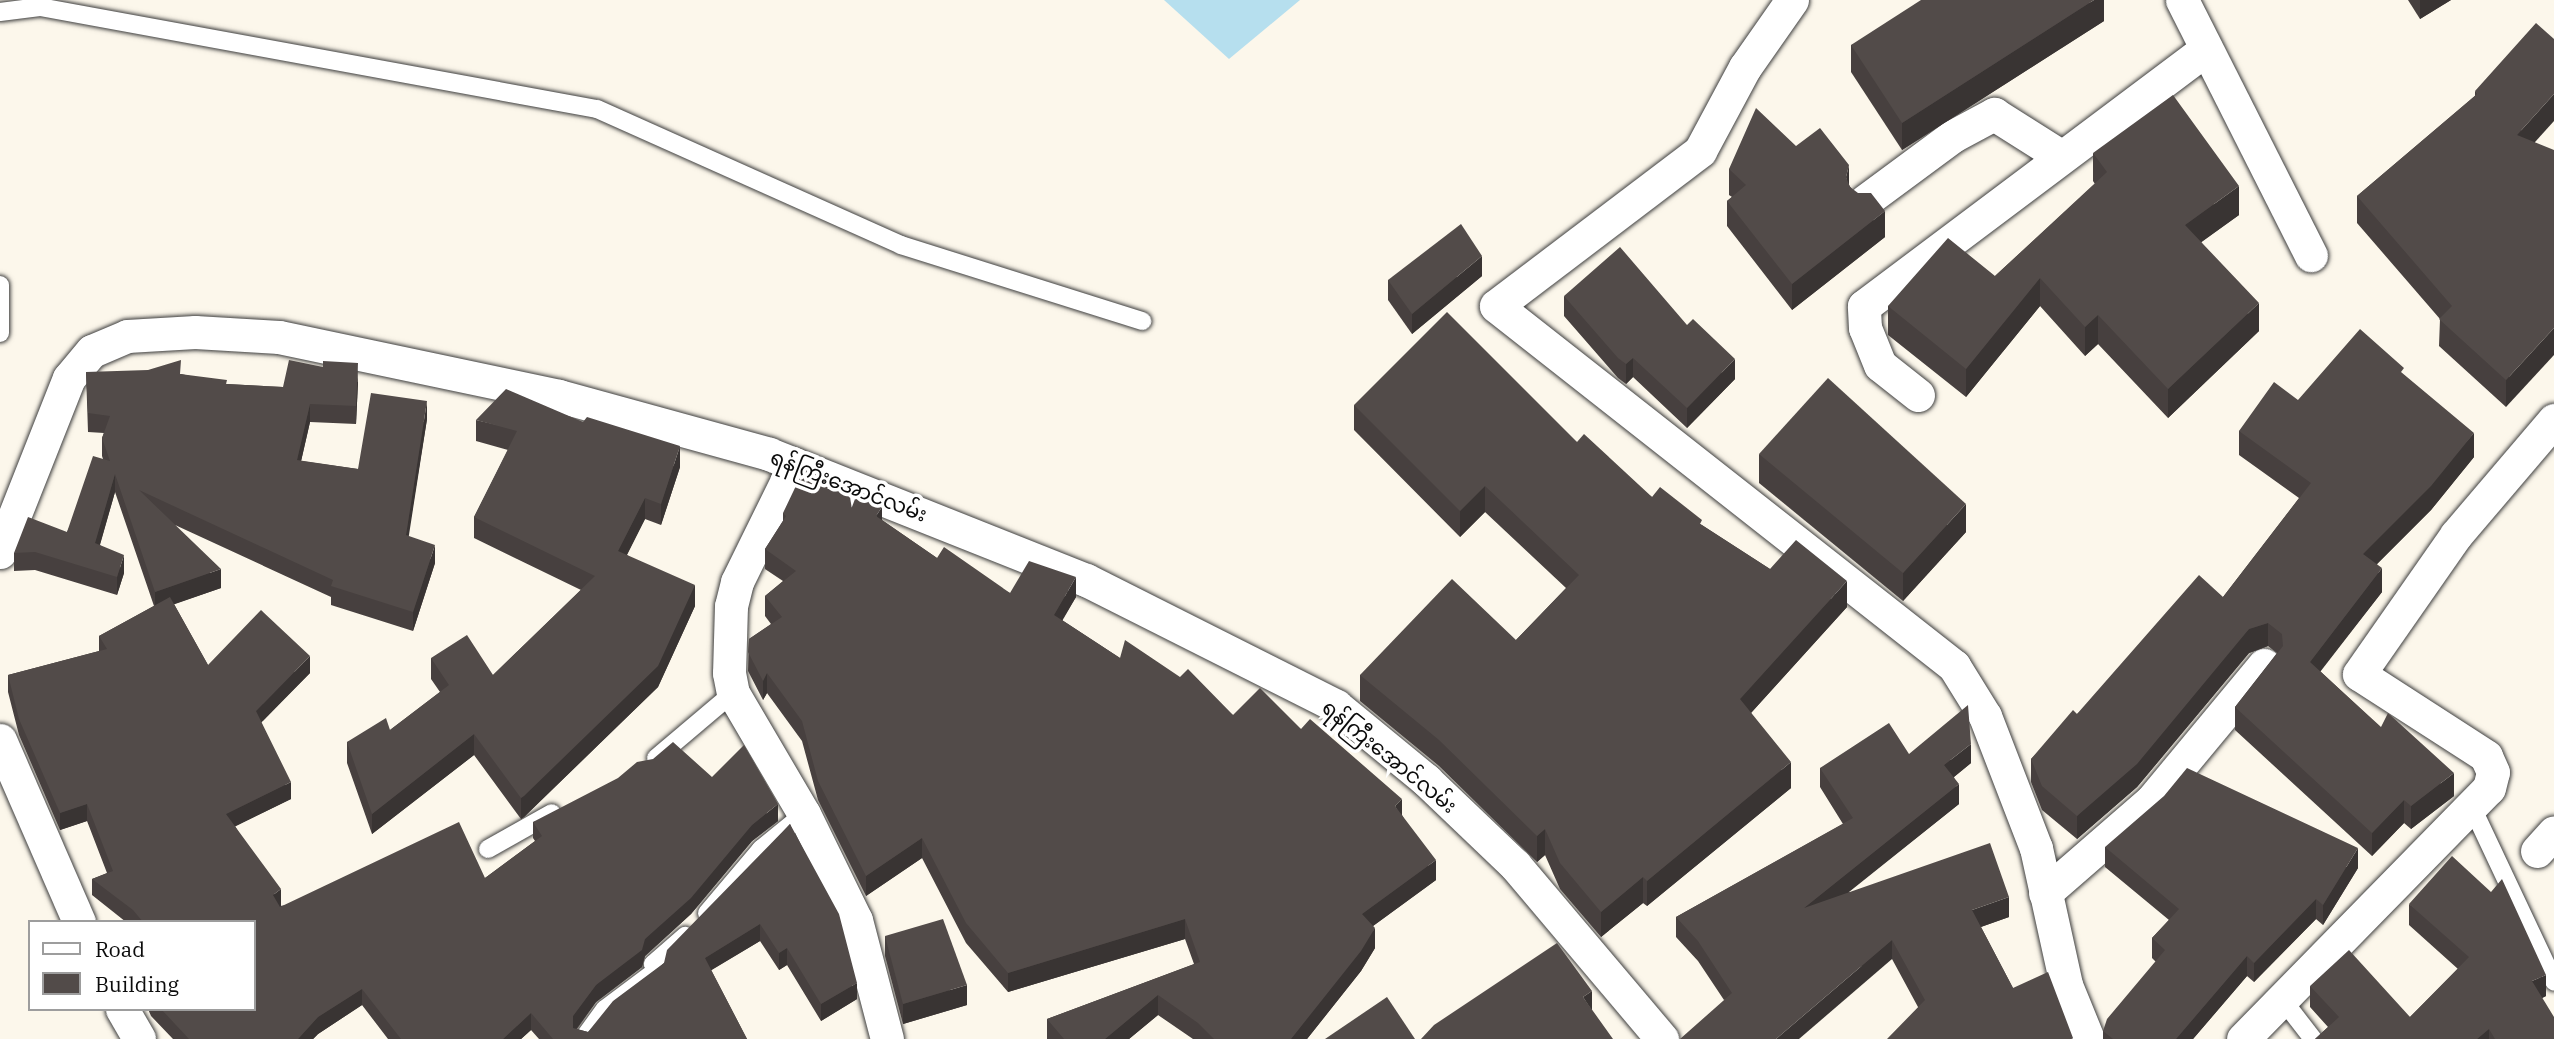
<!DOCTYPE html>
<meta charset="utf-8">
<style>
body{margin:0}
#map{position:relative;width:2554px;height:1039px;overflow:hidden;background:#fcf7eb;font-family:"IBM Plex Serif","Noto Sans Myanmar",serif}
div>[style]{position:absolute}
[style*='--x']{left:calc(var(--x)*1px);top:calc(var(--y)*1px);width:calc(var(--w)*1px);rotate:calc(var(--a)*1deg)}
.water>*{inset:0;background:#b6dfee}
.roads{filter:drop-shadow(0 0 2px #3e3e3e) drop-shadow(0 0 2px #3e3e3e)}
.service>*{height:18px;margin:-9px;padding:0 9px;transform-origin:9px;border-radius:9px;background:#fff}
.minor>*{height:33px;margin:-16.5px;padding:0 16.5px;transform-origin:16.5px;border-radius:16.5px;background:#fff}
.wall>*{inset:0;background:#47403f}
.shaded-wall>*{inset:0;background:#393433}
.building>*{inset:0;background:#524b49}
span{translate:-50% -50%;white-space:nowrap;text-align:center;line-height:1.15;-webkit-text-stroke:7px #fff;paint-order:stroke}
.street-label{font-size:21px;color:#0b0b0b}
.legend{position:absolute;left:28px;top:920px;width:228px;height:91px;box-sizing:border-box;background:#fff;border:2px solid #9d9d9d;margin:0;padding:9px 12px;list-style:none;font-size:21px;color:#0b0b0b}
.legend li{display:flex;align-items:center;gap:14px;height:35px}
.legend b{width:35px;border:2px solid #9d9d9d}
</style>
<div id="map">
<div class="water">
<i style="clip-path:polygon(1164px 0,1300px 0,1229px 59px)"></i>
</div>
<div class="roads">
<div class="service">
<i style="--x:0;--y:12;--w:40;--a:-7.1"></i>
<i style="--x:40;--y:7;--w:566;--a:10.38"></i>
<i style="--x:597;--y:109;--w:333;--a:24.1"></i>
<i style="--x:901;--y:245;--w:253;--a:17.5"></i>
<i style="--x:0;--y:285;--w:48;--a:90"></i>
<i style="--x:656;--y:758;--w:101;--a:-40.2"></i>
<i style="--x:2471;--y:805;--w:195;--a:64.8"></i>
<i style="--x:488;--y:849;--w:73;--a:-29.4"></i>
<i style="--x:707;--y:913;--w:84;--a:-49.8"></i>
<i style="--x:761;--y:849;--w:49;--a:-39.2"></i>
<i style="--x:2282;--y:999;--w:51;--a:52.2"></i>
<i style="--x:583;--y:1039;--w:37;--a:-54"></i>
<i style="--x:605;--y:1009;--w:65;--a:-36.9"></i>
<i style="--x:657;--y:970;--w:7;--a:-124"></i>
<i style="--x:653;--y:964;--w:43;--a:-41.2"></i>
</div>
<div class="minor">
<i style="--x:1792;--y:0;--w:82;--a:125"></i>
<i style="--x:1745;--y:67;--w:95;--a:118.2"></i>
<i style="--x:1700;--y:151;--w:256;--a:142.8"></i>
<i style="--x:1496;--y:306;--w:583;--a:38.17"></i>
<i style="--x:1954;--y:666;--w:59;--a:58.2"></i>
<i style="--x:1985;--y:716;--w:142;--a:68.9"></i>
<i style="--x:2036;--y:848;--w:140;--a:77.6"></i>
<i style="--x:2066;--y:985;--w:58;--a:67.8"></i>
<i style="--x:2182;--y:0;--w:286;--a:63.2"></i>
<i style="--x:1865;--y:201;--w:109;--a:-36.5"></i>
<i style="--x:1953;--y:136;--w:47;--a:-28.2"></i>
<i style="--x:1994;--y:114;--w:80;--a:32.3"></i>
<i style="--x:1918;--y:395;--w:48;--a:-141.7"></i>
<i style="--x:1880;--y:365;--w:40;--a:-112"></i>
<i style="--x:1865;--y:328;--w:22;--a:-93"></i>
<i style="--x:1864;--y:306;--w:428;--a:-36.9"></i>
<i style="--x:795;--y:464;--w:131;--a:116.2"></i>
<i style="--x:737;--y:582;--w:25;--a:104"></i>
<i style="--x:731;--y:606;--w:67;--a:91.7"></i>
<i style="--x:729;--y:673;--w:20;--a:79"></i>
<i style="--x:733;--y:693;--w:140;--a:59.6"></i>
<i style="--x:804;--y:814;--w:118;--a:63.9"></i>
<i style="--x:856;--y:920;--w:123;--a:75.4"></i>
<i style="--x:0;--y:552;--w:187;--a:-68.4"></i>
<i style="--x:69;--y:378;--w:35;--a:-50"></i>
<i style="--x:92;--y:351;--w:38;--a:-23"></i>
<i style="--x:127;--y:336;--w:68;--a:-3.4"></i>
<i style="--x:195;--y:332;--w:84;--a:3.4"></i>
<i style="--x:279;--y:337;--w:286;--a:11.9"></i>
<i style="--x:559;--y:396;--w:218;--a:15.4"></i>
<i style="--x:769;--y:454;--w:341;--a:21.7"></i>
<i style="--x:1086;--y:580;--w:280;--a:26.7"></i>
<i style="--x:1336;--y:706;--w:117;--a:39.4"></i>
<i style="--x:1426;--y:780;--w:123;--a:43.7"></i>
<i style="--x:1515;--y:865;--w:228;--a:49.8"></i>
<i style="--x:0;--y:740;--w:198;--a:66.5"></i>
<i style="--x:2537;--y:851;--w:25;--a:-48"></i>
<i style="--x:2045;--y:893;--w:140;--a:-41"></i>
<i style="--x:2151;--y:801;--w:177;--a:-50.3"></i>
<i style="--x:122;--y:1009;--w:34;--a:60"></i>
<i style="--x:2243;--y:1039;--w:351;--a:-45.6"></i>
<i style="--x:2489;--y:788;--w:16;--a:-76"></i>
<i style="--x:2493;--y:772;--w:17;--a:-114"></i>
<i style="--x:2486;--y:756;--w:151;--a:-147.2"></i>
<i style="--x:2359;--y:674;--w:169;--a:-55.1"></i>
<i style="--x:2456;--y:535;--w:151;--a:-49.6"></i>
</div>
</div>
<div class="wall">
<i style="clip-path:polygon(2104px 0,2104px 21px,1902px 150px,1851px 72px,1851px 45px)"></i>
<i style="clip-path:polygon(2408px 0,2451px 0,2420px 19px)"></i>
<i style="clip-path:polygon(2475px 91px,2535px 142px,2506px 407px,2439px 346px,2440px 319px,2357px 223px,2357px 196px,2475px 96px)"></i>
<i style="clip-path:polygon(1796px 146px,1849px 185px,1885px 237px,1792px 310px,1727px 226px,1727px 201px,1732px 197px,1729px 195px,1729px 169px)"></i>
<i style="clip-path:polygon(2093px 153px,2239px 215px,2201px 242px,2259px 331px,2168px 418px,2098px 344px,2085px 356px,2040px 306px,1966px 397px,1888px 335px,1888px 306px,1995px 276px,2095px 184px,2093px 181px)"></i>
<i style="clip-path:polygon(1482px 276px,1412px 334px,1388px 300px,1388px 280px)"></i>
<i style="clip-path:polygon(1564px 296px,1735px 379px,1687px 428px,1633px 377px,1626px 384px,1618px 378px,1564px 316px)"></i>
<i style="clip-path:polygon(86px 372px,181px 374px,227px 384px,283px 387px,358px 382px,356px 424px,310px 422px,301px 461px,358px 469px,427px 419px,408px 536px,435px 563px,413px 631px,331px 605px,331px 597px,175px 525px,221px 588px,174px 604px,208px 665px,310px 673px,261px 722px,291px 799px,235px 826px,281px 906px,280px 906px,485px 878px,535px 841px,533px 838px,533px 822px,712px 777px,778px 821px,752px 841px,691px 914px,645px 956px,642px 967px,596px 1002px,577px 1029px,588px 1032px,664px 963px,790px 824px,857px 999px,821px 1021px,787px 965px,779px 970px,760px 941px,711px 970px,747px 1039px,539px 1039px,531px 1030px,521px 1039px,388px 1039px,362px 1005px,318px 1034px,313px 1039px,173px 1039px,151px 1016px,148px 1009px,254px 1009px,254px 922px,126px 922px,92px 895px,92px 879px,107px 873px,87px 821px,60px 830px,19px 735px,8px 692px,8px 675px,99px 651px,99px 636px,154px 606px,115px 492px,100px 545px,124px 573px,117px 595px,35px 570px,14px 571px,14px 553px,67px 532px,103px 459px,102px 456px,102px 438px,104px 433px,88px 432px)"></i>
<i style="clip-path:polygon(2404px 375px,2474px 457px,2431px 510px,2377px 564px,2382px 592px,2320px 671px,2454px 796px,2411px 829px,2404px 823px,2372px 856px,2235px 730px,2235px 707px,2277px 653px,2268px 646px,2249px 653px,2137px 787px,2077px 839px,2042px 810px,2031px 782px,2031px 759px,2077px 714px,2223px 597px,2299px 498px,2239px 455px,2239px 431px,2298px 400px)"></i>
<i style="clip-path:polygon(1354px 405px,1577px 442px,1652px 497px,1702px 525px,1770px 569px,1847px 607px,1751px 713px,1791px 788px,1647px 906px,1643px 903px,1601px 937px,1560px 889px,1545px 855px,1537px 862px,1439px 766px,1360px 701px,1360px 675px,1516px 640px,1566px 588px,1485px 512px,1460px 537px,1354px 430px)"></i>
<i style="clip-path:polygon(476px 420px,680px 467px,661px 525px,645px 519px,627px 555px,695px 606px,658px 687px,524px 817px,521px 819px,474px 755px,372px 834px,347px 763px,347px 742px,390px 730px,440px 692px,431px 679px,431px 658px,493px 675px,581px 590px,474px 538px,474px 517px,508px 450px,476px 441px)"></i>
<i style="clip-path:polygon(1759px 454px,1966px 532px,1903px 601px,1759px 483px)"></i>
<i style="clip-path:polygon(783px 513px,882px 520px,937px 558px,1010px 593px,1076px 597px,1062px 620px,1120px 658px,1233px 715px,1301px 729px,1402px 815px,1436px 880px,1373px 926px,1375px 948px,1361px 971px,1307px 1039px,1193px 1039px,1158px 1015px,1129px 1039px,1047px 1039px,1047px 1019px,1194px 964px,1185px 939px,1008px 992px,966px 943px,922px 858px,866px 896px,818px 800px,802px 741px,767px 693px,763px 700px,748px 671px,749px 639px,771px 624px,765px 616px,765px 596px,783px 581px,765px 569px,765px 549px,783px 521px)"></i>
<i style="clip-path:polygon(1909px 754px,1971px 763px,1954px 777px,1959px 804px,1848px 892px,2009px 917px,1981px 927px,2013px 988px,2073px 1039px,1918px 1007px,1892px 959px,1724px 1000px,1698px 961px,1676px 937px,1676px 917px,1843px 824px,1820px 787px,1820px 768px)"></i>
<i style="clip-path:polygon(2105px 847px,2358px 868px,2323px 925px,2316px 919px,2254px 982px,2247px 976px,2193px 1039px,2103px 1039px,2103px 1031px,2156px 962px,2152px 958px,2152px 938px,2169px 920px,2105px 867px)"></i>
<i style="clip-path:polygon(2409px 904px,2546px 996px,2542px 998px,2554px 1039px,2315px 1039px,2328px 1027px,2310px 1007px,2310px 986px,2410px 1017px,2458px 969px,2409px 925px)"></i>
<i style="clip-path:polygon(885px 936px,967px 1005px,903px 1024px,885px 956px)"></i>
</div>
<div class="shaded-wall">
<i style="clip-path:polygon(2094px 0,2104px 0,2104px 21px,1902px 150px,1902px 123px)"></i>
<i style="clip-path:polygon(2420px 0,2451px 0,2420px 19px)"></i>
<i style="clip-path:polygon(2554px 94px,2554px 121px,2517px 162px,2517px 135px)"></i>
<i style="clip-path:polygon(1849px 165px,1849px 191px,1846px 177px)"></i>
<i style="clip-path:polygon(2239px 186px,2239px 215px,2185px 254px,2185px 225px)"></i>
<i style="clip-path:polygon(1885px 211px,1885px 237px,1792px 310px,1792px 284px)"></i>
<i style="clip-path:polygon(1482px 256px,1482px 276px,1412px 334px,1412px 314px)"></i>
<i style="clip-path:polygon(2040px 278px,2040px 306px,1966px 397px,1966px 369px)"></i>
<i style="clip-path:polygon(2259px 303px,2259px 331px,2168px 418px,2168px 389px)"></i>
<i style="clip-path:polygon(2098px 315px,2098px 344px,2085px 356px,2085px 327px)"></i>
<i style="clip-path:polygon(2554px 328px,2554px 355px,2506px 407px,2506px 380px)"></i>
<i style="clip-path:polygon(1633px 358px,1633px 377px,1626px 384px,1626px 364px)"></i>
<i style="clip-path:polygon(1735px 359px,1735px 379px,1687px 428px,1687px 408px)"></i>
<i style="clip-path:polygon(358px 363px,358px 382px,356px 424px,356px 406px)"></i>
<i style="clip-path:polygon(427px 401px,427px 419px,406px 554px,406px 535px)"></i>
<i style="clip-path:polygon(310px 404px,310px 422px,297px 479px,297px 460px)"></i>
<i style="clip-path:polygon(2474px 433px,2474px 457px,2431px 510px,2363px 578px,2363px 554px)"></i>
<i style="clip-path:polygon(680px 446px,680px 467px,661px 525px,661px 504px)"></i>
<i style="clip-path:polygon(115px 474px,115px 492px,95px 561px,95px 543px)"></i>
<i style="clip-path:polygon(1485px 486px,1485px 512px,1460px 537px,1460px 511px)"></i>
<i style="clip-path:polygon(645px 498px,645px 519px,618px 572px,618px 551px)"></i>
<i style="clip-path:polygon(1966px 504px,1966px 532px,1903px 601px,1903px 573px)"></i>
<i style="clip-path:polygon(882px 507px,882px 527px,876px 516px)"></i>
<i style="clip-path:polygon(435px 545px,435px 563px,413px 631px,413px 612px)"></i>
<i style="clip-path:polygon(124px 555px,124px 573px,117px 595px,117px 577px)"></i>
<i style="clip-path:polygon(2382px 568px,2382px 592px,2310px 685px,2310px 662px)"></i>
<i style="clip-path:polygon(221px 569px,221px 588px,155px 611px,155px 592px)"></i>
<i style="clip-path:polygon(1076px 577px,1076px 597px,1054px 635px,1054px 615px)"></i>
<i style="clip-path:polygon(1847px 581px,1847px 607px,1740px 725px,1740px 699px)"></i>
<i style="clip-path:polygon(695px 585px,695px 606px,658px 687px,524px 817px,521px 819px,521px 798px)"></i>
<i style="clip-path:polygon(2268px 623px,2268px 646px,2249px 653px,2137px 787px,2077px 839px,2077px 816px,2249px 629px)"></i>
<i style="clip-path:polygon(310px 656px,310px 673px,256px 728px,256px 711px)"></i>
<i style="clip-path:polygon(767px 673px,767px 693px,763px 700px,763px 681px)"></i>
<i style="clip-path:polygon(474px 734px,474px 755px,372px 834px,372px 814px)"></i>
<i style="clip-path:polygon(1971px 744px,1971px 763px,1944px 785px,1944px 765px)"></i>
<i style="clip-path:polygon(1791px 762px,1791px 788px,1647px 906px,1647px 881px)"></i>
<i style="clip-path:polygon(2454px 773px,2454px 796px,2411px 829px,2411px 806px)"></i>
<i style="clip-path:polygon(291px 782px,291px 799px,226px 831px,226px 814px)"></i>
<i style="clip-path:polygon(1959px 784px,1959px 804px,1804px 928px,1804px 908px)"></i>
<i style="clip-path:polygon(1402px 799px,1402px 819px,1395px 806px)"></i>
<i style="clip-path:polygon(2404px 800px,2404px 823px,2372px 856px,2372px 833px)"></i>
<i style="clip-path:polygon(87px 804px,87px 821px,60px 830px,60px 813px)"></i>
<i style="clip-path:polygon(778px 804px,778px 821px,752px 841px,691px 914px,645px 956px,642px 967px,596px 1002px,573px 1033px,573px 1016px,596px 985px,645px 939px,752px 825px)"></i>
<i style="clip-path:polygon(1545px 829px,1545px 855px,1537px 862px,1537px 836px)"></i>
<i style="clip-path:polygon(922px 838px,922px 858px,866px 896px,866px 876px)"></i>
<i style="clip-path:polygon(2358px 848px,2358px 868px,2323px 925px,2323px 905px)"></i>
<i style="clip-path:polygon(1436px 860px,1436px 880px,1362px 934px,1362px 914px)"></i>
<i style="clip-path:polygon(1643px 877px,1643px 903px,1601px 937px,1601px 912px)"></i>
<i style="clip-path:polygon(281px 889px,281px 906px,273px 912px,273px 895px)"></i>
<i style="clip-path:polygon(2009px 897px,2009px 917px,1972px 930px,1972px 910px)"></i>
<i style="clip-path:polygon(2316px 899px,2316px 919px,2254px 982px,2254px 963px)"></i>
<i style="clip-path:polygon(1185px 919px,1185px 939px,1008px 992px,1008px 973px)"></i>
<i style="clip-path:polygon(760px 924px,760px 941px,705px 974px,705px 958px)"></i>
<i style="clip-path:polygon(1375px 928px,1375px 948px,1361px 971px,1307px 1039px,1291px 1039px)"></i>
<i style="clip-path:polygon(1892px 940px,1892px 959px,1799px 1039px,1776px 1039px)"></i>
<i style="clip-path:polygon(787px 948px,787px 965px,779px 970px,779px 953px)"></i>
<i style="clip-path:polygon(2247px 956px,2247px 976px,2193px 1039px,2176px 1039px)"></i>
<i style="clip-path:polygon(2546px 975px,2546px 996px,2532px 1003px,2532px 981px)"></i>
<i style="clip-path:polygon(857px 983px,857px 999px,821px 1021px,821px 1004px)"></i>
<i style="clip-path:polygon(967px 985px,967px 1005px,903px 1024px,903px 1004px)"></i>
<i style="clip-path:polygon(362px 989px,362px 1005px,318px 1034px,313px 1039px,298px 1039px,318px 1017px)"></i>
<i style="clip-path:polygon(1592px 991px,1592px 1011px,1583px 997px)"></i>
<i style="clip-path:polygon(1158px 995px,1158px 1015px,1129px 1039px,1105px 1039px)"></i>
<i style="clip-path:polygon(531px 1013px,531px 1030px,521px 1039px,503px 1039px)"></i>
<i style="clip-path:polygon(2489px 1029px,2489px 1039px,2477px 1039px)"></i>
</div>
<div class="building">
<i style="clip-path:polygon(1921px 0,2094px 0,1902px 123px,1851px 45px)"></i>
<i style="clip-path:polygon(2536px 23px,2554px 39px,2554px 94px,2517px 135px,2554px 150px,2554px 328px,2506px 380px,2439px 319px,2452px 306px,2357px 196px,2477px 94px,2475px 91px)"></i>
<i style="clip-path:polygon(2173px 95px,2239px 186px,2185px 225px,2259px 303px,2168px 389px,2098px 315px,2085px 327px,2040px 278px,1966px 369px,1888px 306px,1948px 238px,1995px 276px,2107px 172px,2093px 153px)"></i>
<i style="clip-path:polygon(1756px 108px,1796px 146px,1820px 128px,1849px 165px,1846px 177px,1850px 187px,1858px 193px,1871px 193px,1885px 211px,1792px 284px,1727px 201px,1746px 185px,1729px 169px)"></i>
<i style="clip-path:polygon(1461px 224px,1482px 256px,1412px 314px,1388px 280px)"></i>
<i style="clip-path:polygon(1620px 247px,1687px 325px,1693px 319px,1735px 359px,1687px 408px,1633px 358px,1626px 364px,1618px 358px,1564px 296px)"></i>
<i style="clip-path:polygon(1447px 312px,1577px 442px,1584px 434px,1652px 497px,1660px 487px,1702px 520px,1700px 524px,1770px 569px,1796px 540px,1847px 581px,1740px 699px,1791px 762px,1647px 881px,1643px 877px,1601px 912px,1560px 863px,1545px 829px,1537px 836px,1439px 740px,1360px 675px,1452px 579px,1516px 640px,1579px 575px,1485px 486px,1460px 511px,1354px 405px)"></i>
<i style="clip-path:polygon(2360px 329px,2404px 368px,2401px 372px,2474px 433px,2431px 486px,2363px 554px,2382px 568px,2310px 662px,2381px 727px,2388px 713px,2454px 773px,2411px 806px,2404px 800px,2372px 833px,2235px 707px,2283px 646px,2282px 634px,2268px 623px,2249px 629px,2137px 764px,2077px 816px,2042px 786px,2031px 759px,2073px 710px,2077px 714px,2199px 575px,2223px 597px,2311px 483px,2239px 431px,2274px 382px,2298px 400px)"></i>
<i style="clip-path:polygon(181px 360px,180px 374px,227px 380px,226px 384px,283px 387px,289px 360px,323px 367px,323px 361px,358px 363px,356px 406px,310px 404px,297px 460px,358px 469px,371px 393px,427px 401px,406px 535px,435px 545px,413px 612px,331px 586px,333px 580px,139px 490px,221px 569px,155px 592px,115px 474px,95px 543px,124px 555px,117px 577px,35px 552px,14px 553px,28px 517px,67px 532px,93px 456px,110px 461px,102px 438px,110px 416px,88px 413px,86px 372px,148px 370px)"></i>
<i style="clip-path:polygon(1828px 378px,1966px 504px,1903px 573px,1759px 454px)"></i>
<i style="clip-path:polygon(506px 389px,583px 422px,587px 417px,680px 446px,661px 504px,645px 498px,618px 551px,695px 585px,658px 666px,524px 796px,521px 798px,474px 734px,372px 814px,347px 742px,386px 718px,390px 730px,449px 685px,431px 658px,467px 635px,493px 675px,595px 576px,474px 517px,517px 431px,476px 420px)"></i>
<i style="clip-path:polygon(804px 469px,862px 492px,882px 507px,876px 516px,937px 558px,944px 547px,1010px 593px,1029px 561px,1076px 577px,1054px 615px,1120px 658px,1125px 640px,1180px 677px,1188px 669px,1233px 715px,1260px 688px,1301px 729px,1310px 719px,1402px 799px,1395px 806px,1436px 860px,1362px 914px,1375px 928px,1361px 951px,1291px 1039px,1214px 1039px,1198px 1023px,1158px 995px,1105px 1039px,1064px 1039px,1047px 1019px,1200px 962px,1185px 919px,1008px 973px,966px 923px,922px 838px,866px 876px,818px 781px,802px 721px,767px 673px,763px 681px,748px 652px,749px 639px,782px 617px,765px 596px,796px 571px,765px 549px,786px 516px,783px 513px)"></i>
<i style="clip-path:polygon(170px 597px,208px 665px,261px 610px,310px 656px,256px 711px,291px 782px,226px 814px,281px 889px,273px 895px,280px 907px,459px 822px,485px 878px,542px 836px,533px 822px,618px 778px,637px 762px,653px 759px,673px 742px,712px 777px,744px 745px,778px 804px,752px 825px,691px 898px,645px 939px,642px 950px,596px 985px,573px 1016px,573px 1028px,588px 1032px,613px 1001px,664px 963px,667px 950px,790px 824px,839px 914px,857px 983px,821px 1004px,787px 948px,779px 953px,760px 924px,705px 958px,747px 1039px,553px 1039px,531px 1013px,503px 1039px,401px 1039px,362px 989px,318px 1017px,298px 1039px,189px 1039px,161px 1009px,254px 1009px,254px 922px,143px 922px,133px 910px,92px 879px,113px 871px,87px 804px,60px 813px,19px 719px,8px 675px,107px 649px,99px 636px)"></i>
<i style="clip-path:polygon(1968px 705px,1971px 744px,1944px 765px,1959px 784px,1804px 908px,1990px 843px,2009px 897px,1972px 910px,2013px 988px,2048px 972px,2073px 1038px,2071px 1039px,1887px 1039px,1925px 1000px,1892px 940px,1776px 1039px,1680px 1039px,1732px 993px,1698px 941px,1676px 917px,1853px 818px,1820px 768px,1889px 723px,1909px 754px)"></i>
<i style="clip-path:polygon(2187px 768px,2358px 848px,2323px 905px,2316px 899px,2254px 963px,2247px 956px,2176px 1039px,2113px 1039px,2103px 1031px,2107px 1019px,2165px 950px,2152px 938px,2179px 909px,2105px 847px,2164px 796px)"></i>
<i style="clip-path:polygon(2452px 856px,2491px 892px,2502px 879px,2546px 975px,2532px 981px,2554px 1017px,2554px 1039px,2495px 1039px,2489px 1029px,2477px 1039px,2315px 1039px,2339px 1017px,2310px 986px,2349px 950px,2410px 1017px,2469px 957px,2409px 904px)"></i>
<i style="clip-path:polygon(943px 919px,967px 985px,903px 1004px,885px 936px)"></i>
<i style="clip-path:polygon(1557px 943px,1592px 991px,1583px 997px,1613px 1039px,1421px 1039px,1434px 1025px)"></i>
<i style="clip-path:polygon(1387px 997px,1415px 1039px,1325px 1039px)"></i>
</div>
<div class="street-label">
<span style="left:849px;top:485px;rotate:21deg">ရန်ကြီးအောင်လမ်း</span>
<span style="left:1390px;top:756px;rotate:39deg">ရန်ကြီးအောင်လမ်း</span>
</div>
<ul class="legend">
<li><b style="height:9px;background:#fff"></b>Road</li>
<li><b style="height:19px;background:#524b49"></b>Building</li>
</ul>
</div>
